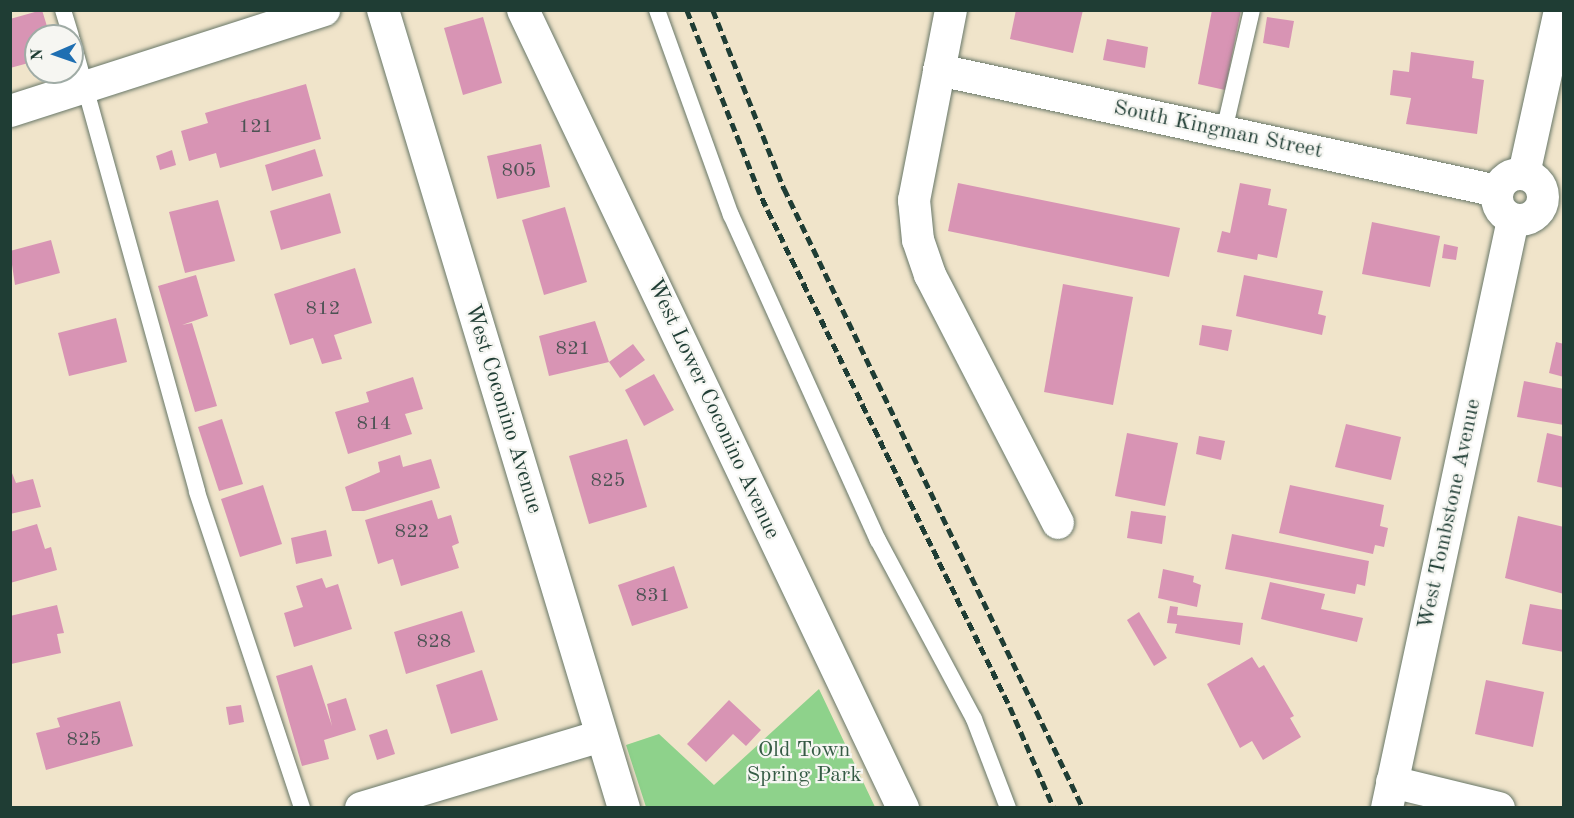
<!DOCTYPE html>
<style>
body{margin:0}
#map{position:relative;width:1574px;height:818px;overflow:hidden;background:#f0e4ca;font-family:"Old Standard TT",serif}
div>[style]{position:absolute}
[style*='--x']{left:calc(var(--x)*1px);top:calc(var(--y)*1px);width:calc(var(--w)*1px);rotate:calc(var(--a)*1deg)}
.green>*{inset:0;background:#8ed28b}
.building>*{inset:0;background:#d894b4}
.roads{filter:drop-shadow(0 0 2px #687768) drop-shadow(0 0 2px #687768)}
.lane>*{height:16px;margin:-8px;padding:0 8px;transform-origin:8px;border-radius:8px;background:#fff}
.street>*{height:32px;margin:-16px;padding:0 16px;transform-origin:16px;border-radius:16px;background:#fff}
.street>.ring{margin:-16px;padding:0;box-sizing:content-box;background:none;border:32px solid #fff;border-radius:50%}
.rail>*{height:4.5px;margin-top:-2.25px;transform-origin:0;background:repeating-linear-gradient(90deg,#1f3d34 0 9px,transparent 0 13.5px)}
span{translate:-50% -50%;white-space:nowrap;text-align:center;line-height:1.15;-webkit-text-stroke:4.5px #f6f6f2;paint-order:stroke}
.number-label{font-size:20px;color:#4d5354}
.number-label span{-webkit-text-stroke-width:0}
.street-label{font-size:22px;color:#1f3d34}
.park-label{font-size:22px;color:#355b45}
.frame{position:absolute;inset:0;border:12px solid #1f3d34;pointer-events:none}
.north{position:absolute;left:24px;top:24px;width:60px;height:60px;box-sizing:border-box;background:#f6f6f2;border:2px solid #a0aca6;border-radius:50%;rotate:268deg;font-size:16px;font-weight:700;line-height:24px;text-align:center;color:#1f3d34}
.north::after{content:'';display:block;margin:auto;width:21px;height:27px;background:#1f6fb2;clip-path:polygon(50% 0,100% 100%,50% 72%,0 100%)}
</style>
<div id="map">
<div class="green">
<i style="clip-path:polygon(819px 689px,875px 807px,646px 807px,626px 745px,659px 734px,714px 785px)"></i>
</div>
<div class="building">
<i style="clip-path:polygon(42px 10px,50px 36px,36px 36px,36px 61px,10px 68px,10px 19px)"></i>
<i style="clip-path:polygon(1016px 10px,1083px 10px,1073px 53px,1010px 39px)"></i>
<i style="clip-path:polygon(1212px 10px,1241px 10px,1225px 90px,1198px 84px)"></i>
<i style="clip-path:polygon(483px 17px,502px 83px,463px 95px,444px 28px)"></i>
<i style="clip-path:polygon(1267px 17px,1294px 21px,1289px 48px,1263px 43px)"></i>
<i style="clip-path:polygon(1107px 39px,1148px 47px,1145px 68px,1103px 60px)"></i>
<i style="clip-path:polygon(1411px 52px,1474px 61px,1472px 78px,1484px 80px,1477px 134px,1406px 124px,1411px 98px,1390px 95px,1393px 70px,1409px 72px)"></i>
<i style="clip-path:polygon(306px 84px,321px 139px,220px 168px,216px 153px,189px 161px,181px 131px,208px 123px,205px 113px)"></i>
<i style="clip-path:polygon(541px 144px,550px 187px,497px 199px,487px 156px)"></i>
<i style="clip-path:polygon(315px 149px,323px 176px,272px 191px,265px 165px)"></i>
<i style="clip-path:polygon(172px 150px,176px 165px,160px 170px,156px 156px)"></i>
<i style="clip-path:polygon(958px 183px,1180px 228px,1169px 277px,948px 231px)"></i>
<i style="clip-path:polygon(1240px 183px,1271px 189px,1268px 205px,1287px 209px,1277px 258px,1258px 254px,1257px 260px,1217px 252px,1222px 231px,1230px 233px)"></i>
<i style="clip-path:polygon(330px 193px,341px 233px,281px 250px,270px 211px)"></i>
<i style="clip-path:polygon(218px 200px,235px 261px,185px 273px,169px 212px)"></i>
<i style="clip-path:polygon(565px 207px,587px 282px,544px 295px,522px 220px)"></i>
<i style="clip-path:polygon(1372px 222px,1440px 236px,1430px 287px,1362px 274px)"></i>
<i style="clip-path:polygon(51px 240px,60px 273px,15px 285px,10px 251px)"></i>
<i style="clip-path:polygon(1444px 244px,1458px 247px,1456px 260px,1442px 258px)"></i>
<i style="clip-path:polygon(355px 268px,372px 323px,334px 335px,342px 359px,322px 364px,313px 338px,290px 345px,274px 294px)"></i>
<i style="clip-path:polygon(196px 275px,208px 316px,182px 325px,192px 323px,217px 406px,195px 412px,158px 286px)"></i>
<i style="clip-path:polygon(1244px 275px,1323px 291px,1318px 314px,1326px 316px,1322px 335px,1236px 316px)"></i>
<i style="clip-path:polygon(1063px 284px,1133px 297px,1113px 405px,1044px 392px)"></i>
<i style="clip-path:polygon(116px 318px,127px 362px,69px 376px,58px 333px)"></i>
<i style="clip-path:polygon(595px 321px,609px 362px,633px 344px,645px 360px,620px 378px,609px 362px,549px 376px,539px 336px)"></i>
<i style="clip-path:polygon(1202px 325px,1232px 330px,1228px 351px,1199px 345px)"></i>
<i style="clip-path:polygon(1556px 342px,1564px 344px,1564px 377px,1549px 373px)"></i>
<i style="clip-path:polygon(654px 374px,674px 410px,644px 426px,625px 390px)"></i>
<i style="clip-path:polygon(413px 377px,423px 409px,405px 414px,412px 434px,348px 454px,335px 412px,369px 402px,366px 392px)"></i>
<i style="clip-path:polygon(1524px 381px,1564px 389px,1564px 425px,1517px 417px)"></i>
<i style="clip-path:polygon(222px 419px,243px 484px,219px 491px,198px 427px)"></i>
<i style="clip-path:polygon(1346px 424px,1401px 437px,1391px 480px,1335px 467px)"></i>
<i style="clip-path:polygon(1127px 433px,1178px 443px,1165px 506px,1115px 496px)"></i>
<i style="clip-path:polygon(1547px 433px,1564px 437px,1564px 488px,1537px 482px)"></i>
<i style="clip-path:polygon(1199px 436px,1225px 441px,1221px 460px,1196px 454px)"></i>
<i style="clip-path:polygon(627px 439px,647px 507px,589px 524px,569px 456px)"></i>
<i style="clip-path:polygon(400px 455px,403px 467px,431px 459px,440px 488px,364px 511px,352px 511px,345px 487px,380px 472px,378px 462px)"></i>
<i style="clip-path:polygon(10px 468px,16px 483px,33px 479px,41px 507px,10px 514px)"></i>
<i style="clip-path:polygon(263px 485px,282px 544px,240px 557px,221px 499px)"></i>
<i style="clip-path:polygon(1290px 485px,1384px 505px,1380px 526px,1388px 528px,1384px 547px,1375px 545px,1373px 554px,1279px 533px)"></i>
<i style="clip-path:polygon(432px 500px,438px 519px,451px 515px,459px 543px,452px 546px,459px 568px,401px 586px,393px 559px,378px 564px,365px 520px)"></i>
<i style="clip-path:polygon(1131px 511px,1166px 516px,1162px 544px,1127px 538px)"></i>
<i style="clip-path:polygon(1518px 516px,1564px 527px,1564px 594px,1505px 578px)"></i>
<i style="clip-path:polygon(37px 524px,45px 549px,51px 547px,57px 570px,10px 583px,10px 532px)"></i>
<i style="clip-path:polygon(326px 530px,332px 556px,296px 564px,291px 538px)"></i>
<i style="clip-path:polygon(1232px 534px,1369px 561px,1365px 586px,1357px 584px,1355px 594px,1225px 569px)"></i>
<i style="clip-path:polygon(674px 566px,688px 608px,632px 626px,618px 585px)"></i>
<i style="clip-path:polygon(1163px 569px,1194px 576px,1193px 582px,1201px 585px,1197px 607px,1158px 598px)"></i>
<i style="clip-path:polygon(322px 578px,326px 588px,338px 584px,352px 629px,294px 647px,284px 613px,303px 607px,296px 586px)"></i>
<i style="clip-path:polygon(1270px 582px,1325px 594px,1321px 609px,1363px 618px,1357px 642px,1261px 619px)"></i>
<i style="clip-path:polygon(1530px 604px,1564px 610px,1564px 652px,1522px 644px)"></i>
<i style="clip-path:polygon(57px 605px,64px 633px,57px 634px,61px 653px,11px 664px,10px 616px)"></i>
<i style="clip-path:polygon(1170px 606px,1178px 607px,1177px 615px,1243px 623px,1240px 645px,1175px 633px,1177px 624px,1167px 623px)"></i>
<i style="clip-path:polygon(462px 611px,475px 652px,406px 674px,394px 632px)"></i>
<i style="clip-path:polygon(1139px 612px,1167px 658px,1154px 666px,1127px 620px)"></i>
<i style="clip-path:polygon(1252px 657px,1259px 668px,1264px 665px,1294px 716px,1290px 718px,1301px 737px,1263px 760px,1252px 741px,1240px 748px,1207px 684px)"></i>
<i style="clip-path:polygon(312px 665px,332px 726px,327px 704px,346px 698px,356px 730px,324px 740px,329px 759px,302px 766px,276px 676px)"></i>
<i style="clip-path:polygon(482px 670px,498px 720px,451px 734px,436px 685px)"></i>
<i style="clip-path:polygon(1486px 680px,1544px 692px,1533px 747px,1475px 734px)"></i>
<i style="clip-path:polygon(729px 700px,761px 730px,746px 746px,733px 734px,706px 762px,687px 744px)"></i>
<i style="clip-path:polygon(120px 701px,133px 746px,46px 770px,36px 733px,60px 727px,57px 718px)"></i>
<i style="clip-path:polygon(241px 705px,244px 722px,229px 725px,226px 707px)"></i>
<i style="clip-path:polygon(387px 729px,395px 754px,377px 760px,369px 735px)"></i>
</div>
<div class="roads">
<div class="lane">
<i style="--x:63;--y:10;--w:27;--a:73"></i>
<i style="--x:657;--y:10;--w:218;--a:70.2"></i>
<i style="--x:731;--y:215;--w:357;--a:65.7"></i>
<i style="--x:878;--y:540;--w:203;--a:61.8"></i>
<i style="--x:974;--y:719;--w:95;--a:69.1"></i>
<i style="--x:72;--y:40;--w:469;--a:74.5"></i>
<i style="--x:197;--y:492;--w:333;--a:71.6"></i>
<i style="--x:1224;--y:131;--w:124;--a:-77"></i>
</div>
<div class="street">
<i style="--x:383;--y:10;--w:834;--a:73.2"></i>
<i style="--x:523;--y:10;--w:884;--a:64.54"></i>
<i style="--x:951;--y:10;--w:194;--a:101"></i>
<i style="--x:914;--y:200;--w:40;--a:84.3"></i>
<i style="--x:918;--y:240;--w:37;--a:71"></i>
<i style="--x:930;--y:275;--w:279;--a:62.7"></i>
<i style="--x:939;--y:70;--w:571;--a:12.23"></i>
<i style="--x:10;--y:111;--w:330;--a:-17.8"></i>
<i class="ring" style="left:1497px;top:174px;width:14px;height:14px"></i>
<i style="--x:1524;--y:174;--w:168;--a:-77.6"></i>
<i style="--x:1392;--y:782;--w:110;--a:13.7"></i>
<i style="--x:361;--y:808;--w:251;--a:-16.7"></i>
<i style="--x:1387;--y:808;--w:601;--a:-77.91"></i>
</div>
</div>
<div class="rail">
<i style="--x:687;--y:10;--w:202;--a:68.3"></i>
<i style="--x:762;--y:198;--w:566;--a:64.02"></i>
<i style="--x:1010;--y:707;--w:110;--a:66.5"></i>
<i style="--x:713;--y:10;--w:192;--a:68.3"></i>
<i style="--x:784;--y:188;--w:688;--a:64.25"></i>
</div>
<div class="number-label">
<span style="left:256px;top:127px">121</span>
<span style="left:519px;top:171px">805</span>
<span style="left:323px;top:309px">812</span>
<span style="left:573px;top:349px">821</span>
<span style="left:374px;top:424px">814</span>
<span style="left:608px;top:481px">825</span>
<span style="left:412px;top:532px">822</span>
<span style="left:653px;top:596px">831</span>
<span style="left:434px;top:642px">828</span>
<span style="left:84px;top:740px">825</span>
</div>
<div class="street-label">
<span style="left:1218px;top:130px;rotate:12deg">South Kingman Street</span>
<span style="left:503px;top:409px;rotate:73deg">West Coconino Avenue</span>
<span style="left:713px;top:409px;rotate:65deg">West Lower Coconino Avenue</span>
<span style="left:1450px;top:514px;rotate:-78deg">West Tombstone Avenue</span>
</div>
<div class="park-label">
<span style="left:804px;top:763px">Old Town<br>Spring Park</span>
</div>
<div class="frame"></div>
<div class="north">N</div>
</div>
